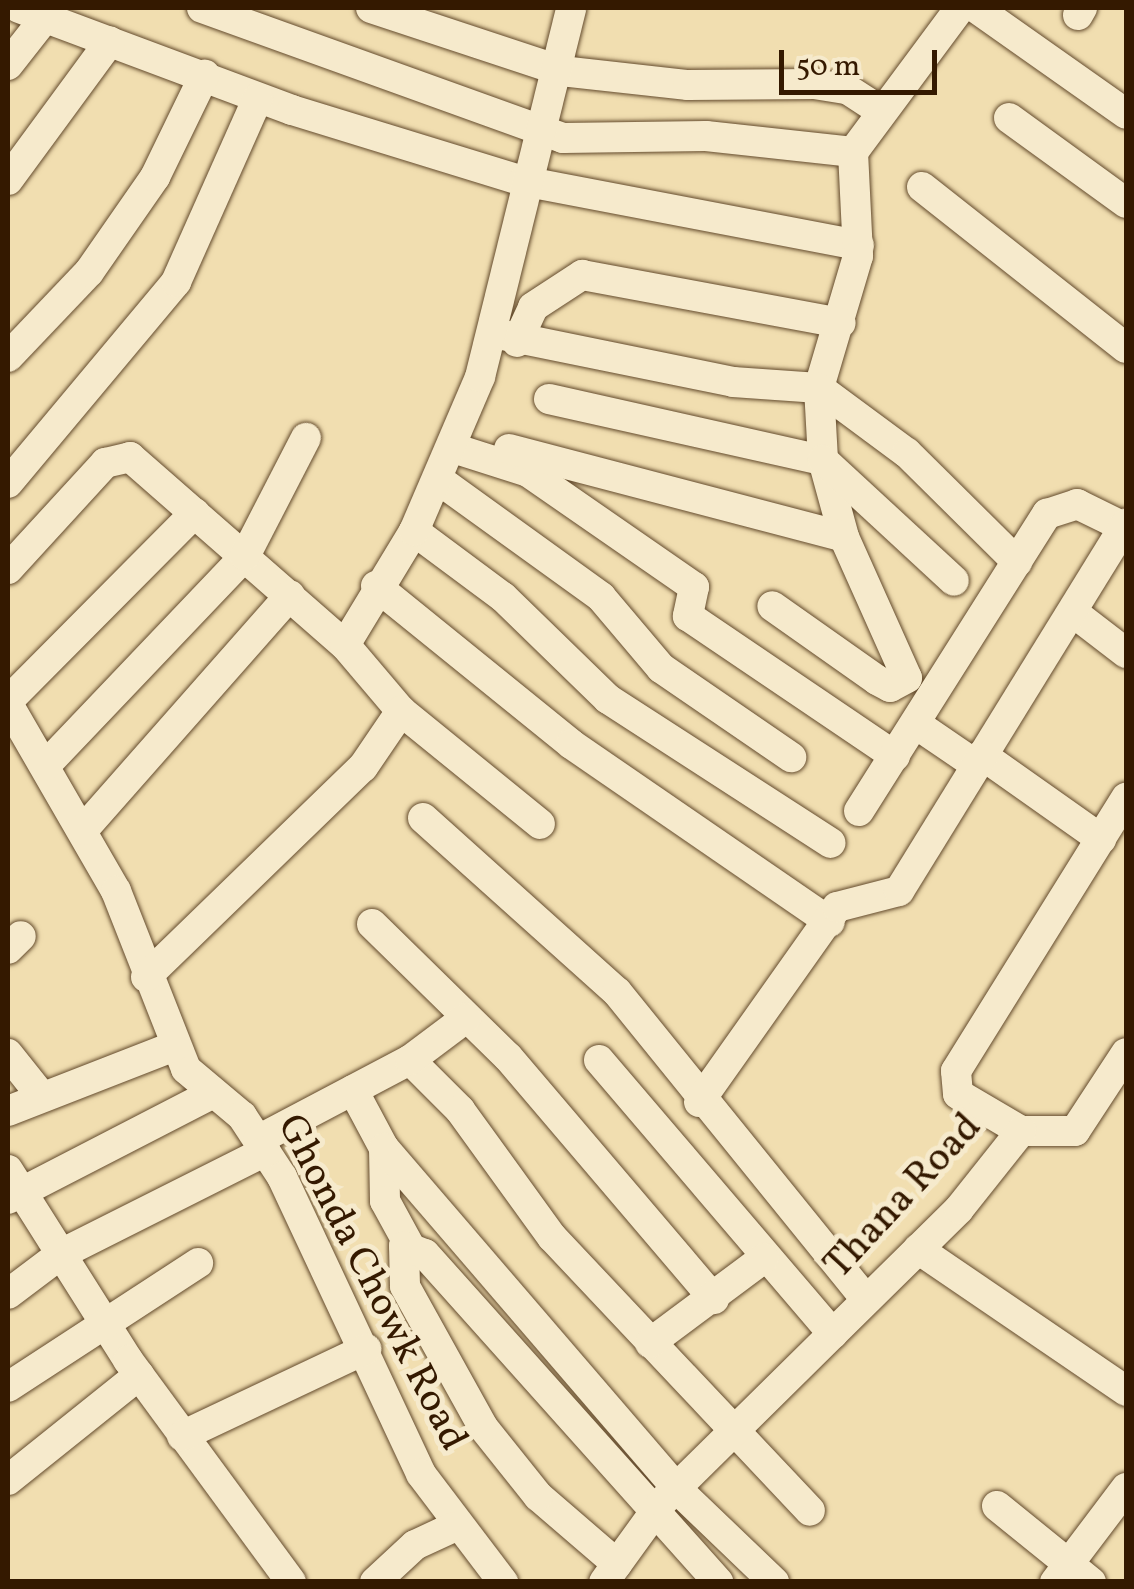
<!DOCTYPE html>
<style>
body{margin:0}
#map{position:relative;width:1134px;height:1589px;overflow:hidden;background:#f1deb0;font-family:Vollkorn,serif}
div>[style]{position:absolute}
[style*='--x']{left:calc(var(--x)*1px);top:calc(var(--y)*1px);width:calc(var(--w)*1px);rotate:calc(var(--a)*1deg)}
.roads{filter:drop-shadow(0 0 2px #634a2c) drop-shadow(0 0 2px #634a2c)}
.minor>*{height:30px;margin:-15px;padding:0 15px;transform-origin:15px;border-radius:15px;background:#f6eacc}
span{translate:-50% -50%;white-space:nowrap;text-align:center;line-height:1.15;-webkit-text-stroke:10px #f6eacc;paint-order:stroke}
.street-label{font-size:40px;color:#341900}
.frame{position:absolute;inset:0;border:10px solid #341900;pointer-events:none}
.scale{position:absolute;left:779px;top:50px;width:158px;height:45px;box-sizing:border-box;border:5px solid #341900;border-top:0;padding-left:12px;font-size:30px;line-height:35px;white-space:nowrap;color:#341900;-webkit-text-stroke:8px #f6eacc;paint-order:stroke}
</style>
<div id="map">
<div class="roads">
<div class="minor">
<i style="--x:19;--y:8;--w:291;--a:20.5"></i>
<i style="--x:292;--y:110;--w:242;--a:17.1"></i>
<i style="--x:523;--y:181;--w:342;--a:10.8"></i>
<i style="--x:202;--y:8;--w:384;--a:19.8"></i>
<i style="--x:563;--y:138;--w:143;--a:-0.8"></i>
<i style="--x:706;--y:136;--w:148;--a:6.2"></i>
<i style="--x:371;--y:8;--w:200;--a:18.3"></i>
<i style="--x:561;--y:71;--w:128;--a:6.3"></i>
<i style="--x:688;--y:85;--w:126;--a:-0.5"></i>
<i style="--x:814;--y:84;--w:33;--a:9"></i>
<i style="--x:847;--y:89;--w:37;--a:33"></i>
<i style="--x:960;--y:8;--w:179;--a:126.6"></i>
<i style="--x:853;--y:152;--w:104;--a:87.2"></i>
<i style="--x:858;--y:256;--w:138;--a:106.5"></i>
<i style="--x:819;--y:388;--w:109;--a:36.5"></i>
<i style="--x:907;--y:453;--w:155;--a:44.7"></i>
<i style="--x:976;--y:8;--w:184;--a:35.2"></i>
<i style="--x:1078;--y:15;--w:8;--a:-60"></i>
<i style="--x:8;--y:65;--w:60;--a:-51.8"></i>
<i style="--x:1009;--y:118;--w:145;--a:36"></i>
<i style="--x:8;--y:180;--w:172;--a:-53.7"></i>
<i style="--x:922;--y:187;--w:260;--a:38.3"></i>
<i style="--x:493;--y:333;--w:245;--a:11.5"></i>
<i style="--x:733;--y:382;--w:86;--a:4"></i>
<i style="--x:819;--y:388;--w:72;--a:86.8"></i>
<i style="--x:823;--y:460;--w:80;--a:74.7"></i>
<i style="--x:844;--y:537;--w:154;--a:65.9"></i>
<i style="--x:907;--y:678;--w:19;--a:152"></i>
<i style="--x:890;--y:687;--w:15;--a:-152"></i>
<i style="--x:877;--y:680;--w:128;--a:-144.8"></i>
<i style="--x:517;--y:342;--w:38;--a:-65"></i>
<i style="--x:533;--y:307;--w:59;--a:-33.1"></i>
<i style="--x:582;--y:275;--w:263;--a:10.5"></i>
<i style="--x:8;--y:357;--w:117;--a:-46.4"></i>
<i style="--x:89;--y:272;--w:116;--a:-55.2"></i>
<i style="--x:155;--y:177;--w:114;--a:-64.1"></i>
<i style="--x:549;--y:399;--w:281;--a:12.6"></i>
<i style="--x:823;--y:460;--w:178;--a:42.7"></i>
<i style="--x:453;--y:448;--w:79;--a:17.7"></i>
<i style="--x:528;--y:472;--w:202;--a:34.7"></i>
<i style="--x:694;--y:587;--w:30;--a:102"></i>
<i style="--x:688;--y:616;--w:250;--a:34.1"></i>
<i style="--x:509;--y:449;--w:346;--a:14.7"></i>
<i style="--x:439;--y:480;--w:200;--a:35.8"></i>
<i style="--x:601;--y:597;--w:93;--a:49.8"></i>
<i style="--x:661;--y:668;--w:158;--a:34.4"></i>
<i style="--x:8;--y:483;--w:262;--a:-50.1"></i>
<i style="--x:176;--y:282;--w:201;--a:-66"></i>
<i style="--x:414;--y:531;--w:111;--a:36.6"></i>
<i style="--x:503;--y:597;--w:146;--a:44.2"></i>
<i style="--x:608;--y:699;--w:265;--a:32.9"></i>
<i style="--x:8;--y:569;--w:144;--a:-47.5"></i>
<i style="--x:105;--y:463;--w:26;--a:-13"></i>
<i style="--x:130;--y:457;--w:286;--a:41.2"></i>
<i style="--x:345;--y:645;--w:87;--a:49.7"></i>
<i style="--x:401;--y:711;--w:179;--a:39.1"></i>
<i style="--x:376;--y:586;--w:251;--a:39"></i>
<i style="--x:571;--y:744;--w:314;--a:34.5"></i>
<i style="--x:1074;--y:613;--w:66;--a:37.6"></i>
<i style="--x:345;--y:645;--w:133;--a:-58.8"></i>
<i style="--x:414;--y:531;--w:168;--a:-66.8"></i>
<i style="--x:480;--y:377;--w:380;--a:-76.1"></i>
<i style="--x:8;--y:701;--w:265;--a:-45.2"></i>
<i style="--x:8;--y:704;--w:216;--a:60"></i>
<i style="--x:116;--y:891;--w:191;--a:68.5"></i>
<i style="--x:186;--y:1069;--w:73;--a:40"></i>
<i style="--x:242;--y:1116;--w:73;--a:56.7"></i>
<i style="--x:282;--y:1177;--w:328;--a:64.9"></i>
<i style="--x:421;--y:1474;--w:136;--a:52.8"></i>
<i style="--x:916;--y:724;--w:73;--a:34.3"></i>
<i style="--x:982;--y:755;--w:146;--a:35.2"></i>
<i style="--x:45;--y:766;--w:290;--a:-46.4"></i>
<i style="--x:245;--y:556;--w:133;--a:-62.7"></i>
<i style="--x:859;--y:811;--w:352;--a:-57.7"></i>
<i style="--x:1047;--y:514;--w:32;--a:-18"></i>
<i style="--x:1077;--y:504;--w:52;--a:26.1"></i>
<i style="--x:423;--y:818;--w:261;--a:41.9"></i>
<i style="--x:617;--y:992;--w:392;--a:51"></i>
<i style="--x:83;--y:830;--w:313;--a:-48.6"></i>
<i style="--x:372;--y:924;--w:190;--a:44.4"></i>
<i style="--x:508;--y:1057;--w:318;--a:49.6"></i>
<i style="--x:8;--y:949;--w:18;--a:-45"></i>
<i style="--x:146;--y:977;--w:302;--a:-44.1"></i>
<i style="--x:363;--y:767;--w:68;--a:-55.8"></i>
<i style="--x:8;--y:1054;--w:50;--a:51.5"></i>
<i style="--x:410;--y:1060;--w:71;--a:45"></i>
<i style="--x:460;--y:1110;--w:157;--a:54.1"></i>
<i style="--x:552;--y:1237;--w:376;--a:46.7"></i>
<i style="--x:599;--y:1060;--w:360;--a:49.5"></i>
<i style="--x:353;--y:1090;--w:66;--a:61.9"></i>
<i style="--x:384;--y:1148;--w:53;--a:88.9"></i>
<i style="--x:385;--y:1201;--w:48;--a:61.3"></i>
<i style="--x:699;--y:1102;--w:239;--a:-54.7"></i>
<i style="--x:837;--y:907;--w:64;--a:-14.5"></i>
<i style="--x:899;--y:891;--w:432;--a:-58.3"></i>
<i style="--x:8;--y:1111;--w:179;--a:-21.3"></i>
<i style="--x:1021;--y:1131;--w:73;--a:-149.6"></i>
<i style="--x:958;--y:1094;--w:23;--a:-95"></i>
<i style="--x:956;--y:1071;--w:322;--a:-58.1"></i>
<i style="--x:1021;--y:1131;--w:54;--a:0"></i>
<i style="--x:1075;--y:1131;--w:93;--a:-56.8"></i>
<i style="--x:258;--y:1140;--w:172;--a:-27.8"></i>
<i style="--x:410;--y:1060;--w:70;--a:-36.9"></i>
<i style="--x:384;--y:1148;--w:448;--a:49.3"></i>
<i style="--x:676;--y:1488;--w:136;--a:43.8"></i>
<i style="--x:8;--y:1170;--w:225;--a:57.7"></i>
<i style="--x:128;--y:1360;--w:275;--a:53.7"></i>
<i style="--x:8;--y:1199;--w:231;--a:-27.3"></i>
<i style="--x:918;--y:1249;--w:252;--a:34.3"></i>
<i style="--x:8;--y:1294;--w:66;--a:-37"></i>
<i style="--x:61;--y:1254;--w:229;--a:-26.7"></i>
<i style="--x:650;--y:1343;--w:142;--a:-36.7"></i>
<i style="--x:8;--y:1387;--w:227;--a:-33.1"></i>
<i style="--x:182;--y:1436;--w:204;--a:-25.3"></i>
<i style="--x:8;--y:1480;--w:168;--a:-38.7"></i>
<i style="--x:997;--y:1506;--w:121;--a:39"></i>
<i style="--x:617;--y:1564;--w:104;--a:-139.3"></i>
<i style="--x:538;--y:1496;--w:88;--a:-128.6"></i>
<i style="--x:483;--y:1427;--w:161;--a:-119"></i>
<i style="--x:405;--y:1286;--w:40;--a:-91.4"></i>
<i style="--x:404;--y:1246;--w:22;--a:21"></i>
<i style="--x:425;--y:1254;--w:440;--a:48.2"></i>
<i style="--x:375;--y:1582;--w:54;--a:-42.8"></i>
<i style="--x:415;--y:1545;--w:43;--a:-24.8"></i>
<i style="--x:604;--y:1582;--w:99;--a:-54.1"></i>
<i style="--x:662;--y:1502;--w:417;--a:-44.6"></i>
<i style="--x:959;--y:1209;--w:100;--a:-51.5"></i>
<i style="--x:1055;--y:1582;--w:118;--a:-52.9"></i>
</div>
</div>
<div class="street-label">
<span style="left:904px;top:1197px;rotate:-47deg">Thana Road</span>
<span style="left:371px;top:1283px;rotate:63deg">Ghonda Chowk Road</span>
</div>
<div class="frame"></div>
<div class="scale">50 m</div>
</div>
